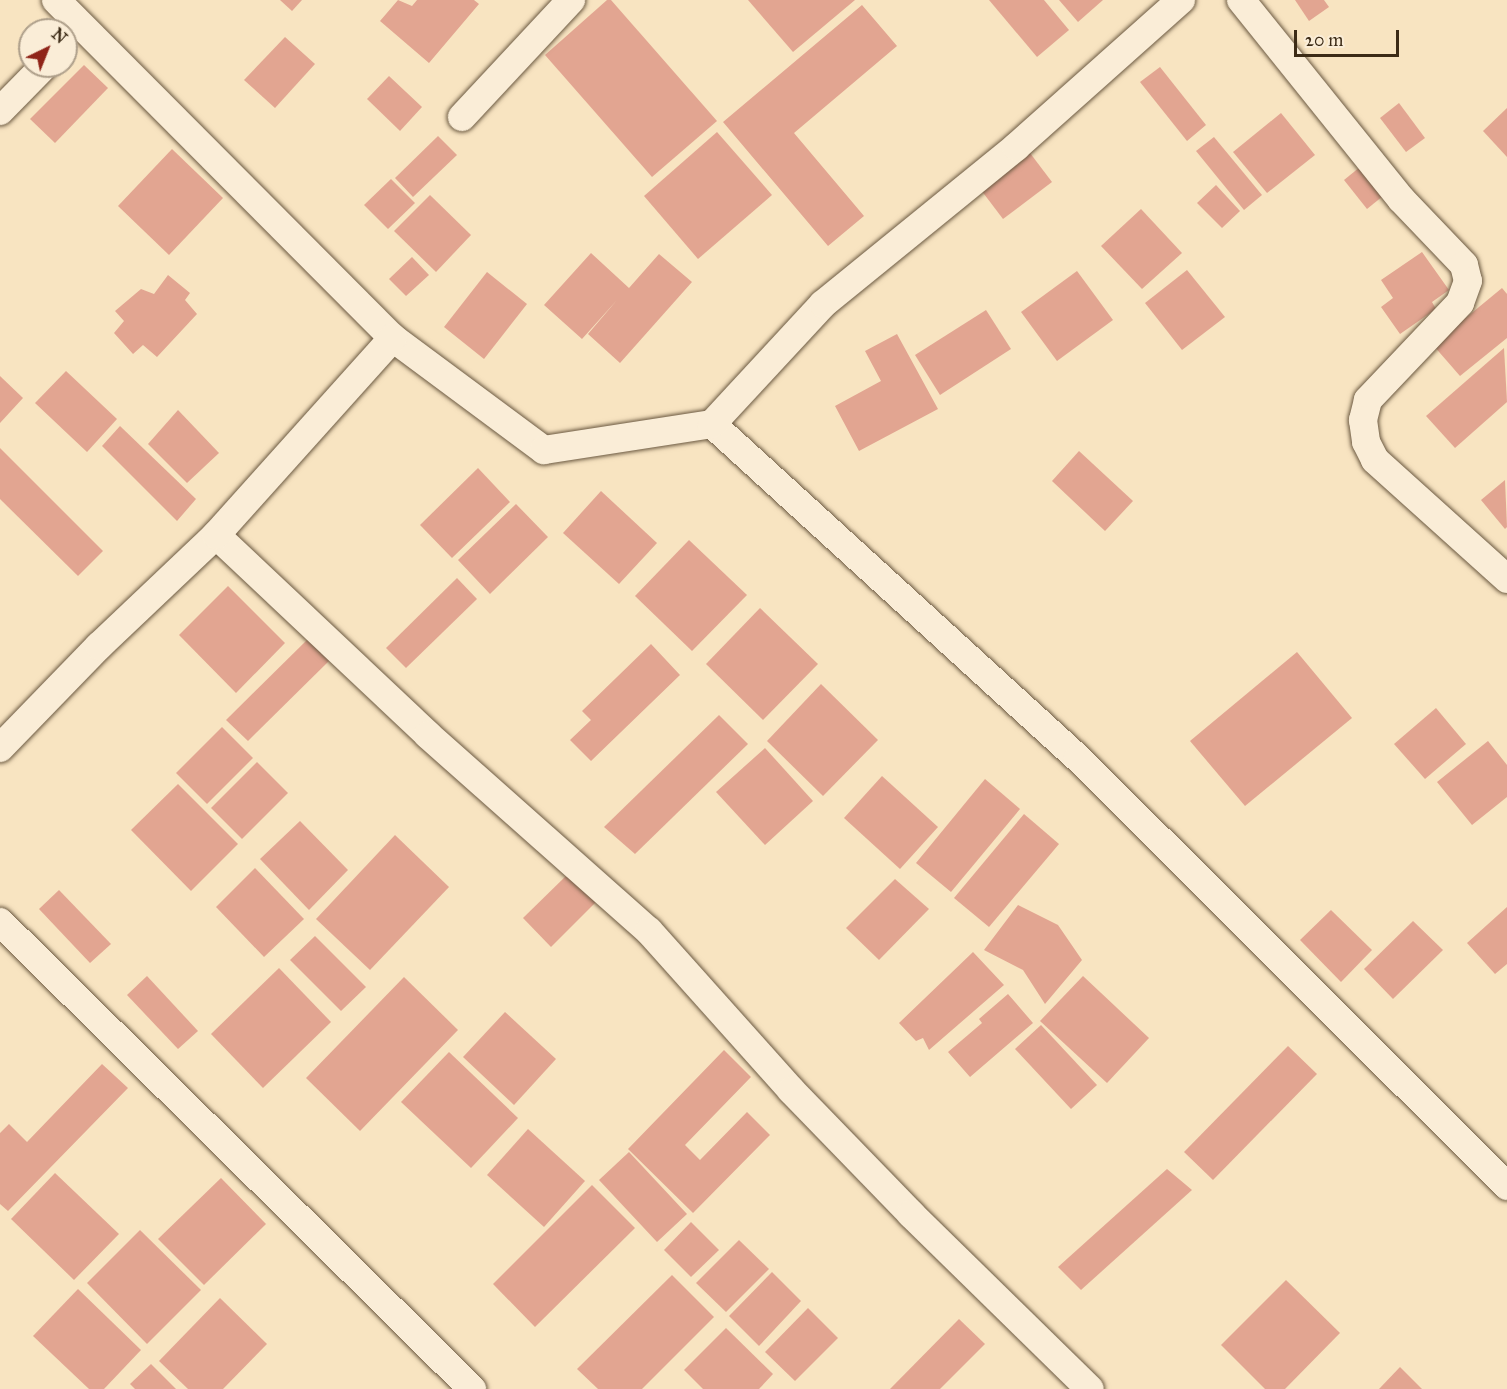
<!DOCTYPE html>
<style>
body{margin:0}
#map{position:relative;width:1507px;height:1389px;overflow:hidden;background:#f8e4c1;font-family:"IM FELL Great Primer",serif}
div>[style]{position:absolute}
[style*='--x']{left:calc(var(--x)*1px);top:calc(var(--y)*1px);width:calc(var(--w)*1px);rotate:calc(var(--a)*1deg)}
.building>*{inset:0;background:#e2a591}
.roads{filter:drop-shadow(0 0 2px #6b5941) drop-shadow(0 0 2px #6b5941)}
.minor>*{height:28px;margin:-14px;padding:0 14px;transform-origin:14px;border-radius:14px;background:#faedd7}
span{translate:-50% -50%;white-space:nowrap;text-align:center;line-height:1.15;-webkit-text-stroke:4.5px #faedd7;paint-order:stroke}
.north{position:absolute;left:18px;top:18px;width:60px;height:60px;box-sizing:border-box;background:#faedd7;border:2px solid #ae9f8a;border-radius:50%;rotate:43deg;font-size:16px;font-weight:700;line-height:24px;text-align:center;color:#3c2b16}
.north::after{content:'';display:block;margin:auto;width:21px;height:27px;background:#8f2418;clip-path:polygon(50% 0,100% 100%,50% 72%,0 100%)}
.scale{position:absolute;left:1294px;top:30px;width:105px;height:27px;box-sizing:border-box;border:3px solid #3c2b16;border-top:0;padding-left:8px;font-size:18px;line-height:21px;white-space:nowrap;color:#3c2b16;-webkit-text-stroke:4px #faedd7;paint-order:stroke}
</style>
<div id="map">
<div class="building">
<i style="clip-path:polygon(280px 0,302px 0,292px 11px)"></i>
<i style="clip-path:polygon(398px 0,412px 6px,417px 0,474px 0,479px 4px,429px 63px,380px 21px)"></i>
<i style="clip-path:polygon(607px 0,611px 0,717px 121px,652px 177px,545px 55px)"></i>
<i style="clip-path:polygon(748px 0,855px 0,793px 52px)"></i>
<i style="clip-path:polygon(989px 0,1044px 0,1069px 30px,1037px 57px)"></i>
<i style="clip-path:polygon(1059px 0,1103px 0,1078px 22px)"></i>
<i style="clip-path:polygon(1295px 0,1324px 0,1329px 7px,1309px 21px)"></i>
<i style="clip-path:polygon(862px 5px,897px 46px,794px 133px,864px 216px,828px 246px,723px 122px)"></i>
<i style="clip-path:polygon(285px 37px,315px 64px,275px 108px,244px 80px)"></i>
<i style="clip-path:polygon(84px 65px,108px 88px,55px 143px,30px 119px)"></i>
<i style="clip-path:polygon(1160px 67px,1206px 125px,1187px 141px,1140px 82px)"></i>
<i style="clip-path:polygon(389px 76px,422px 107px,400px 131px,367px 99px)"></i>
<i style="clip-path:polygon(1399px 103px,1425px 138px,1406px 152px,1380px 118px)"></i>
<i style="clip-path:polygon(1507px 108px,1507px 157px,1483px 131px)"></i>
<i style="clip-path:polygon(1281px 113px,1315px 155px,1267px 193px,1233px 152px)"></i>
<i style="clip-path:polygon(717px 132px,772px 195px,698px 259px,644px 196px)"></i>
<i style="clip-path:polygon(438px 136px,457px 155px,413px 197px,395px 178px)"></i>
<i style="clip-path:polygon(1214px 137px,1262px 195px,1244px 210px,1196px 151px)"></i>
<i style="clip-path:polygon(172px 149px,223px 198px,169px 255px,118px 206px)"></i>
<i style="clip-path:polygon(1030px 153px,1052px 182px,1003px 219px,981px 190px)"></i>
<i style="clip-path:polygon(1360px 167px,1383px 196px,1367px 209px,1344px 180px)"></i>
<i style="clip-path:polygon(391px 179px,415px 203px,388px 229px,364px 205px)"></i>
<i style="clip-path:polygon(1216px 185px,1240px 211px,1222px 228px,1197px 203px)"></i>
<i style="clip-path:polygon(430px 195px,471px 235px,436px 272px,394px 231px)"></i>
<i style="clip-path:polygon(1141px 209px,1182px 253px,1142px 289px,1101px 246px)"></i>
<i style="clip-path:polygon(1422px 252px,1449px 290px,1432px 302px,1436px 309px,1400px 334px,1381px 307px,1393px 298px,1381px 280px)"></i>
<i style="clip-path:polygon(591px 253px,629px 288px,659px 254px,692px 282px,620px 363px,588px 334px,617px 300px,582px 339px,544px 305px)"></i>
<i style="clip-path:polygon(412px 257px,429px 275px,406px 296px,389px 279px)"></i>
<i style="clip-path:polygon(1187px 270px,1225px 317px,1182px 350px,1145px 303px)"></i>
<i style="clip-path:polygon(1077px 271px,1113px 320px,1057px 361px,1021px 312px)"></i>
<i style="clip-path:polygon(487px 272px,527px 304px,484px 359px,444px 327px)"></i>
<i style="clip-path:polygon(168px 275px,190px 293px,185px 300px,197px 314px,157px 357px,143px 345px,133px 354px,114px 333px,124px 321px,115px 311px,141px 289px,154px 294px)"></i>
<i style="clip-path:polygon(1502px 288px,1507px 294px,1507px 338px,1460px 376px,1433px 345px)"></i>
<i style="clip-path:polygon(986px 310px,1011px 349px,940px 395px,915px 355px)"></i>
<i style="clip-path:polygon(897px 334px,938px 409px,859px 451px,835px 406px,881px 381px,865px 351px)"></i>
<i style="clip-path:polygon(1504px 348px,1507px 402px,1455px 448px,1426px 416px)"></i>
<i style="clip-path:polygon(66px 371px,117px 419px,87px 452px,35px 403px)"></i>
<i style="clip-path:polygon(0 376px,23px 398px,0 423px)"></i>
<i style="clip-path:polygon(178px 410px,219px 453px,187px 483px,148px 444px)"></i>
<i style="clip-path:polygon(120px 426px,196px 499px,177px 521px,102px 446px)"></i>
<i style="clip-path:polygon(0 448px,103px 551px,78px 576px,0 499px)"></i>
<i style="clip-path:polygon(1079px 451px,1133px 501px,1105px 531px,1052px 481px)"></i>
<i style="clip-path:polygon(478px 468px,510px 502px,452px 558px,420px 525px)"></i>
<i style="clip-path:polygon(1505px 480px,1507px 527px,1505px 529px,1481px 500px)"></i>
<i style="clip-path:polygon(601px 491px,657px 543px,619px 584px,563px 533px)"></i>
<i style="clip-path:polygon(516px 504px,548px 537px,490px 594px,458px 560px)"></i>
<i style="clip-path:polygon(689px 540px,747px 595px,692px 651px,635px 596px)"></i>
<i style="clip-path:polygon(457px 578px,477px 599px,406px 668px,386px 648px)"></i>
<i style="clip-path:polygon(228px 586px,285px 643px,236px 693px,179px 635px)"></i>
<i style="clip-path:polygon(760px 608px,818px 664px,763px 720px,706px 664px)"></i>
<i style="clip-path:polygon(310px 637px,332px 658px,248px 741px,226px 720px)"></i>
<i style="clip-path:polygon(651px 644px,680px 675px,591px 761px,570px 740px,591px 720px,582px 711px)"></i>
<i style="clip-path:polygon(1297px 652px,1352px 718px,1245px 806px,1190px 741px)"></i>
<i style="clip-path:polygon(821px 684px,878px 740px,823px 796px,767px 741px)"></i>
<i style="clip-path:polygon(1436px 708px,1466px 744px,1425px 779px,1394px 744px)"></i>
<i style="clip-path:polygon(719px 715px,748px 744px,635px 854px,604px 827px)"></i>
<i style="clip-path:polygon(222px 727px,253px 758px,207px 804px,176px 773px)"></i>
<i style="clip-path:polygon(1488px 741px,1507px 765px,1507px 797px,1472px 825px,1437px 782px)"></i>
<i style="clip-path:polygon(765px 748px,813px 801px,765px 845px,716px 792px)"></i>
<i style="clip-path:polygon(257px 762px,288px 793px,242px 839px,211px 808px)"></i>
<i style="clip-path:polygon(882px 776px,938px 827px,900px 869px,844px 818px)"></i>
<i style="clip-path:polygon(985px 779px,1020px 809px,951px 892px,916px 863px)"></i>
<i style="clip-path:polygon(178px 784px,238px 844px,191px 891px,131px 830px)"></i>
<i style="clip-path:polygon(1024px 814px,1059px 844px,989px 927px,954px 898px)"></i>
<i style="clip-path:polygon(300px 821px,348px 870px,309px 910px,260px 859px)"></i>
<i style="clip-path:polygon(395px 835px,449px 887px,370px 970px,316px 919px)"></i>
<i style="clip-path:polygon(255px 868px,304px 919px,264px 957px,216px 907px)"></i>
<i style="clip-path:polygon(569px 873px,597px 901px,551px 947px,523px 918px)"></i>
<i style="clip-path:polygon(895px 879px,929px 909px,879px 960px,846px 928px)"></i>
<i style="clip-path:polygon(59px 890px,111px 944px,90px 963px,39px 909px)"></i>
<i style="clip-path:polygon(1018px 905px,1058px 925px,1082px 960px,1045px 1004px,1023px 970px,984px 950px)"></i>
<i style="clip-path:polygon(1507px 907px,1507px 964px,1495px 974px,1467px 943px)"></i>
<i style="clip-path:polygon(1331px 910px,1372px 950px,1341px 982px,1300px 940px)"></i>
<i style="clip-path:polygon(1413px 921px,1443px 950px,1393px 999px,1364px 969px)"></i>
<i style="clip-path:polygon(315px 936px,366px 987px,341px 1011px,290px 960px)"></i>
<i style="clip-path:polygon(973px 952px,1004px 985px,929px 1050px,923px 1038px,916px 1041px,899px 1023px)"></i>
<i style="clip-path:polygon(279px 968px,331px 1022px,263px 1088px,211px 1034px)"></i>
<i style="clip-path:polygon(147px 976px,198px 1031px,178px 1049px,127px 995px)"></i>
<i style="clip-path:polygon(1083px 976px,1149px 1038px,1107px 1083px,1040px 1021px)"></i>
<i style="clip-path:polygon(404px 977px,458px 1030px,360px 1131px,306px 1078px)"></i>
<i style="clip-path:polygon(1008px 994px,1033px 1023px,970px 1077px,948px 1052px,982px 1023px,979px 1019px)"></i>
<i style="clip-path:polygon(505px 1012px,556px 1059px,514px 1105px,463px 1057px)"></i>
<i style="clip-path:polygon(1041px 1025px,1097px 1085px,1071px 1109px,1015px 1049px)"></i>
<i style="clip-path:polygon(1288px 1046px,1317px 1074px,1213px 1180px,1184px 1152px)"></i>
<i style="clip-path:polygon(724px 1050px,751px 1077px,685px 1145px,700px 1160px,747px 1112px,770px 1135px,693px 1213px,628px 1149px)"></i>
<i style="clip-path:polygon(449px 1052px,518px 1118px,471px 1168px,401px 1102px)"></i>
<i style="clip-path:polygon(102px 1064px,128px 1088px,8px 1211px,0 1204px,0 1133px,9px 1124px,27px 1142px)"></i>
<i style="clip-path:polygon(528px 1129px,585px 1181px,544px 1227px,487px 1175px)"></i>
<i style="clip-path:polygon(629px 1152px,687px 1214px,657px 1242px,599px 1180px)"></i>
<i style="clip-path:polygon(1167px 1169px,1192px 1190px,1081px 1290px,1058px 1267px)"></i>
<i style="clip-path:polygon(55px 1173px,119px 1234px,74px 1280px,11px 1219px)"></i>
<i style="clip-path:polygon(221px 1178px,266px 1224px,204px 1285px,158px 1239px)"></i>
<i style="clip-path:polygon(592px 1185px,635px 1228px,535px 1327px,493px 1284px)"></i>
<i style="clip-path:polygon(691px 1222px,719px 1250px,691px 1277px,664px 1250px)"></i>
<i style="clip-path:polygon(140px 1230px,201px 1290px,147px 1344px,87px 1283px)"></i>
<i style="clip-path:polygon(739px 1240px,769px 1269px,726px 1312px,696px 1283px)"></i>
<i style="clip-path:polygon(772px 1272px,801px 1301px,759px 1346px,729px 1316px)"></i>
<i style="clip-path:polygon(672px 1275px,714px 1317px,642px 1389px,598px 1389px,577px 1369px)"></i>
<i style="clip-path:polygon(1286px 1280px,1340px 1333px,1285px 1389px,1265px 1389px,1221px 1345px)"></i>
<i style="clip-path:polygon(78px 1289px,141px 1350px,104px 1389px,89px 1389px,33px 1336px)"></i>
<i style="clip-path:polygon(220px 1298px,267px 1344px,223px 1389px,188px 1389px,159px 1361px)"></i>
<i style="clip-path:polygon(808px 1308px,838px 1338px,795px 1381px,765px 1352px)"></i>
<i style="clip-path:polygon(959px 1319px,985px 1344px,940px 1389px,890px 1389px)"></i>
<i style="clip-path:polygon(726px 1328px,773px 1374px,759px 1389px,703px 1389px,684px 1370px)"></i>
<i style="clip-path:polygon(151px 1364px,176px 1389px,135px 1389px,130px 1384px)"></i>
<i style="clip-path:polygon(1400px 1367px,1422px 1389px,1379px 1389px)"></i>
</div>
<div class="roads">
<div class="minor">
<i style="--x:56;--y:0;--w:477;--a:45.1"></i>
<i style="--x:393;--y:338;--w:188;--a:36.6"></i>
<i style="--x:544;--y:450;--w:170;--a:-8.8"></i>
<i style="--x:712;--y:424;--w:495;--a:42.4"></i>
<i style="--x:1078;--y:758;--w:606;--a:44.93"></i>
<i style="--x:1241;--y:0;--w:255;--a:51.2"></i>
<i style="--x:1401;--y:199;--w:91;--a:46.3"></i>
<i style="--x:1464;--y:265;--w:16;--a:76"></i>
<i style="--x:1468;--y:281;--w:23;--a:110"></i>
<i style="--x:1460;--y:303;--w:134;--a:133.5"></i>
<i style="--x:1368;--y:400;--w:21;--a:104"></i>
<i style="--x:1363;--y:420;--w:22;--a:82"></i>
<i style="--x:1366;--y:442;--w:20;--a:63"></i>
<i style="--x:1375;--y:460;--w:178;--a:42"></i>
<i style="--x:0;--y:111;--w:63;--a:-45.6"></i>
<i style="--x:462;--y:117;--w:160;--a:-47"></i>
<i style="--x:712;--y:424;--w:163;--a:-47.2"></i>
<i style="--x:823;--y:304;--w:249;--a:-39.1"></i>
<i style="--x:1016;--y:147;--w:221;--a:-41.7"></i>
<i style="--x:216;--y:535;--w:291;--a:43.3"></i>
<i style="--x:428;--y:735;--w:295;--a:41.6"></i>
<i style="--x:649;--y:931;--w:213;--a:48.2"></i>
<i style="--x:791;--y:1090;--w:173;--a:45.9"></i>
<i style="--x:911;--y:1214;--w:250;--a:44.4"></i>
<i style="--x:0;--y:748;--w:142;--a:-45.9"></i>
<i style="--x:99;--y:646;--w:161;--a:-43.5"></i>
<i style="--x:216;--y:535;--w:265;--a:-48.1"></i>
<i style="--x:0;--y:922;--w:664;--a:44.69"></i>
</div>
</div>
<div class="north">N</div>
<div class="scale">20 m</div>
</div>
